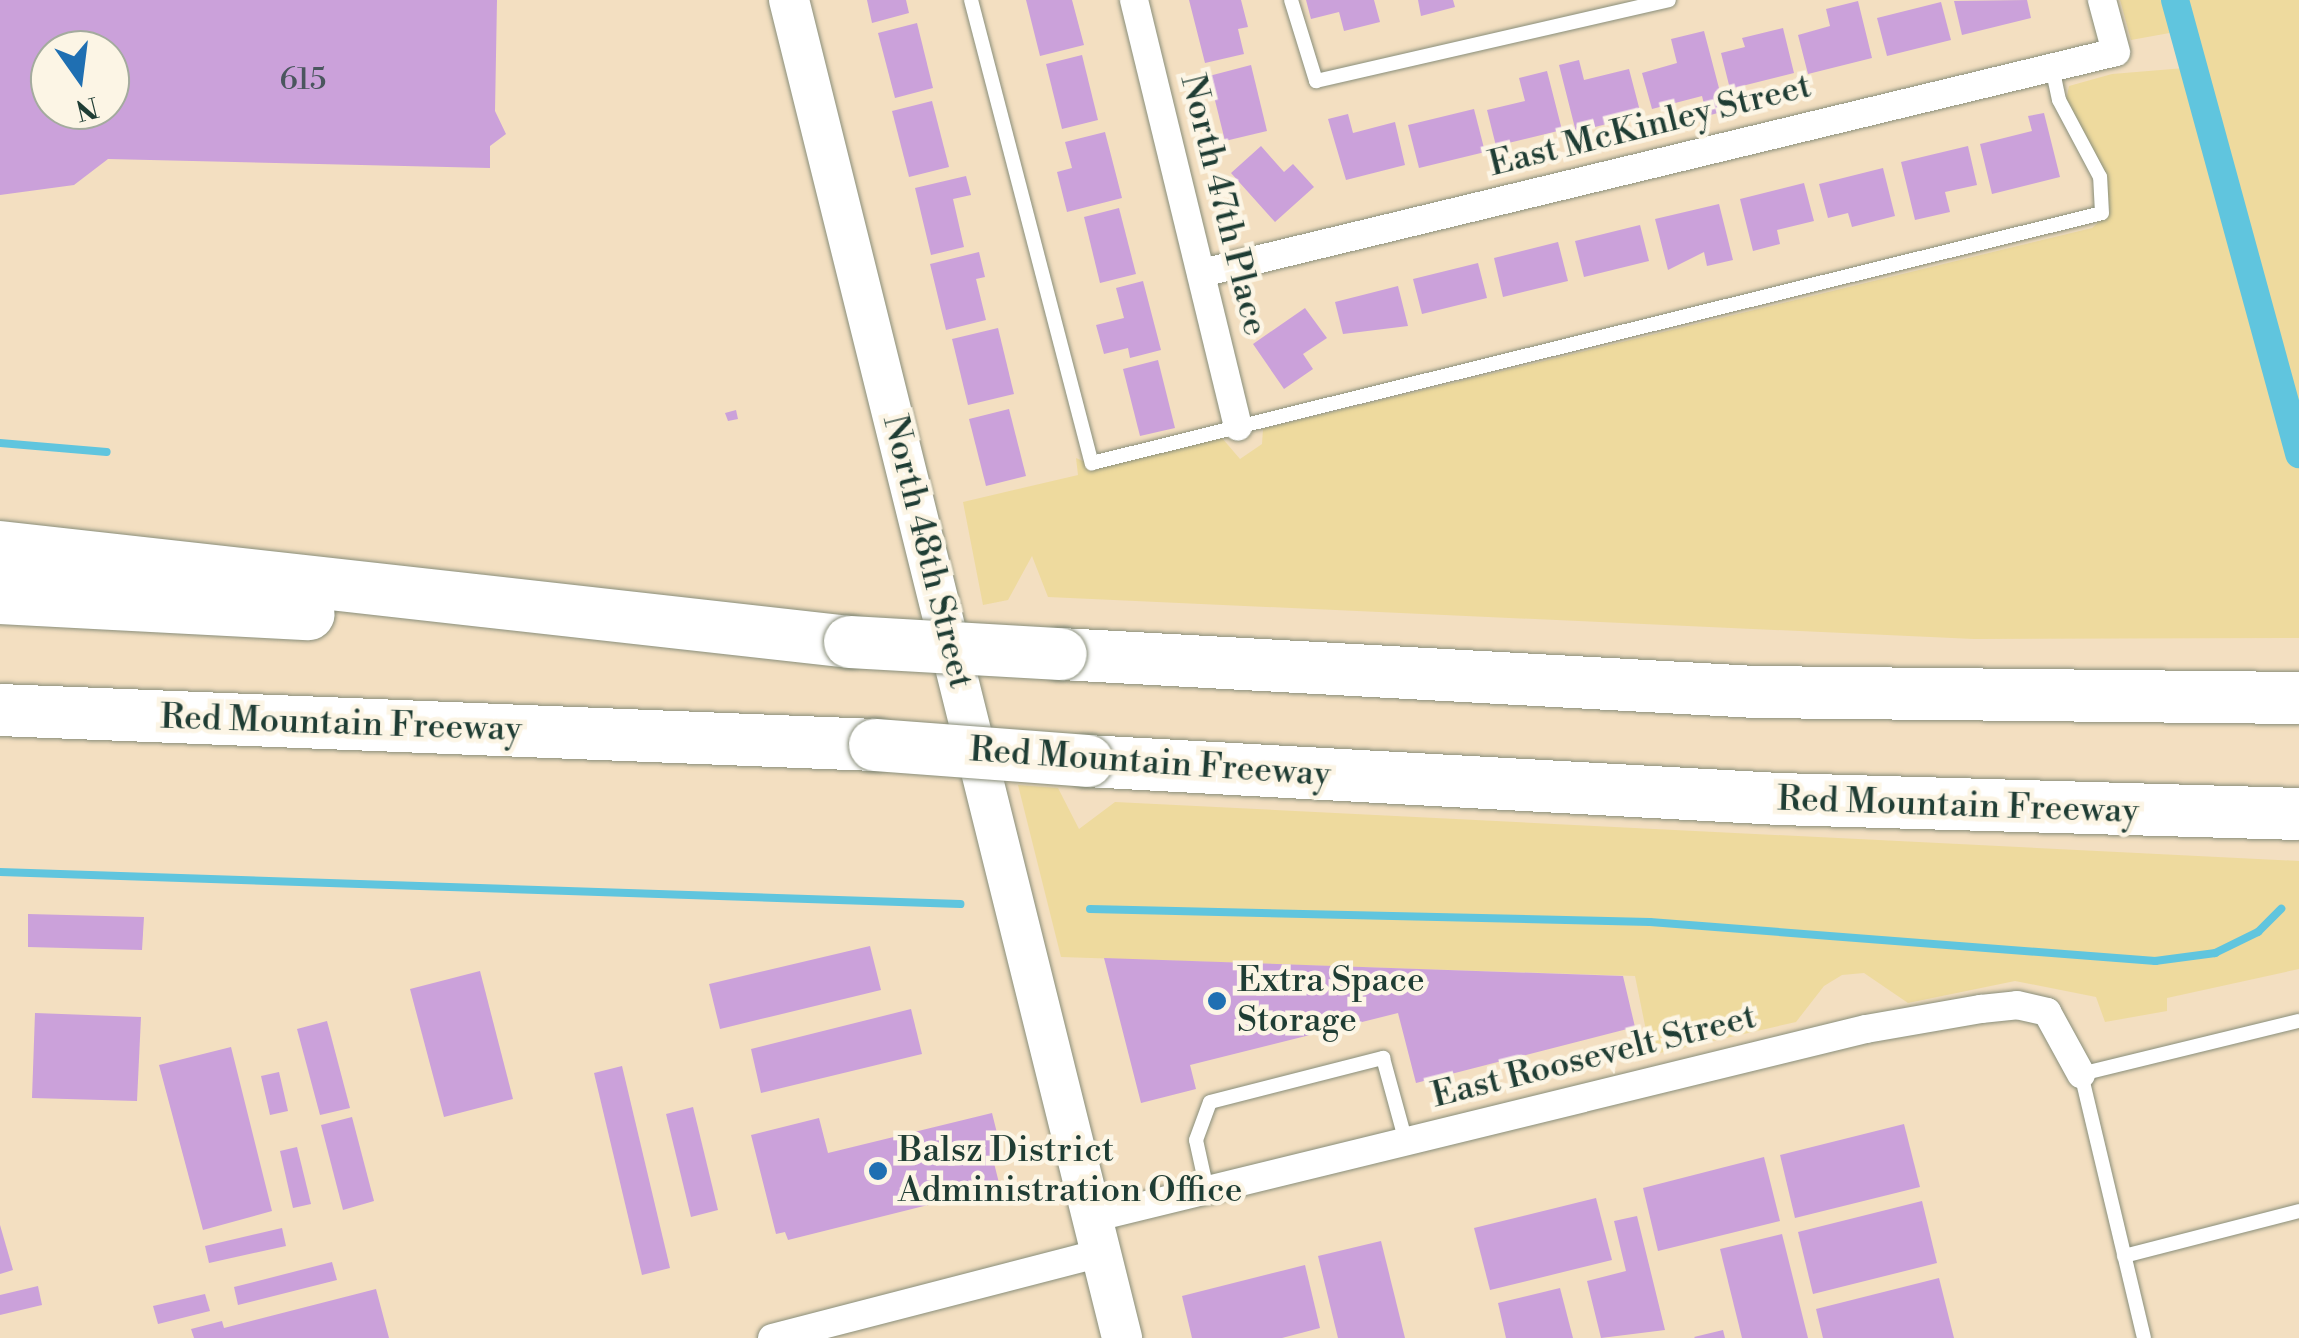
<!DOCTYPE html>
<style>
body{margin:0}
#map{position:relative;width:2299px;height:1338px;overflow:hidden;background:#f3dfc1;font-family:"Libre Bodoni",serif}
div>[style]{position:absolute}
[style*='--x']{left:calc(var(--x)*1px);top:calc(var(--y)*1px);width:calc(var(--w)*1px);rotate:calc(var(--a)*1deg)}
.sand>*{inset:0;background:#eeda9e}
.stream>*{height:8px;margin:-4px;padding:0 4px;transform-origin:4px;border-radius:4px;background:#60c5de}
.canal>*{height:28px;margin:-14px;padding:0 14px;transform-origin:14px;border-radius:14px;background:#60c5de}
.building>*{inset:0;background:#cba1da}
.roads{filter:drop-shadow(0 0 2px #898e7a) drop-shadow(0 0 2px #898e7a)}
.lane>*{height:14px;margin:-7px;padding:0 7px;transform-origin:7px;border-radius:7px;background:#fff}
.street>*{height:28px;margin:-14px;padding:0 14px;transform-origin:14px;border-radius:14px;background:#fff}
.secondary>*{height:40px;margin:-20px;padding:0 20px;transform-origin:20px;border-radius:20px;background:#fff}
.highway>*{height:52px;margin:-26px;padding:0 26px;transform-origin:26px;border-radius:26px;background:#fff}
.bridges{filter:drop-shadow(0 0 2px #898e7a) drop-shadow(0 0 2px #898e7a)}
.highway-bridge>*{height:52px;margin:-26px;padding:0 26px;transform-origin:26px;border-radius:26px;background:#fff}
.dots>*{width:28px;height:28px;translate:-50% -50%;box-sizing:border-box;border:5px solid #fcf5e5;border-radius:50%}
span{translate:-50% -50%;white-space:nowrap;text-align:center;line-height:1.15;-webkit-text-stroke:9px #fcf5e5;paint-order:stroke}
.number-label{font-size:30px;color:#4a565e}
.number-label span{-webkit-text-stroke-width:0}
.street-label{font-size:35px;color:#1f3d34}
.poi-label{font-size:35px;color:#1f3d34}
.left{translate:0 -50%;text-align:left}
.north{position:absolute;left:30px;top:30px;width:100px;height:100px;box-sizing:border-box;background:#fcf5e5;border:2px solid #a4ab9e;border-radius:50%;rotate:166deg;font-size:28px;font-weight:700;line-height:40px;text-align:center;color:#1f3d34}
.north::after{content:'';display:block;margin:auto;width:35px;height:45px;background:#1f6fb2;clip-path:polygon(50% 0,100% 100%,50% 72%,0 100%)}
</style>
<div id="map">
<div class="sand">
<i style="clip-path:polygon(2120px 0,2299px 0,2299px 638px,1974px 639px,1048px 597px,1032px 556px,1008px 600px,983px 605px,963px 502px,1078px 475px,1076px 458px,1099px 468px,1222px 438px,1240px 459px,1262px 444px,1263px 429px,2092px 228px,2110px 212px,2107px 184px,2065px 105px,2069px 86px,2112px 74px,2197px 67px,2186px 30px,2131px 40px)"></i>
<i style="clip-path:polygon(1018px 785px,1058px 788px,1079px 829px,1115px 802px,2299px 861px,2299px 969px,2167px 998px,2167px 1011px,2105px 1022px,2096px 997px,2015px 981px,1908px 1003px,1864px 973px,1842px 975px,1824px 986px,1796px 1022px,1651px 1055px,1635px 976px,1061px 957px)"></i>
</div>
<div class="stream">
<i style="--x:0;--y:443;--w:107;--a:4.8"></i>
<i style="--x:0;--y:872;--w:961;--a:1.91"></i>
<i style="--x:1090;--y:909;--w:560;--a:1.33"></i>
<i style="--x:1650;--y:922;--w:507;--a:4.42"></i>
<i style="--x:2155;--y:961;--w:61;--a:-7.6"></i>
<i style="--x:2215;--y:953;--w:48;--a:-26"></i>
<i style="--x:2258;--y:932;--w:33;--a:-45"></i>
</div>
<div class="canal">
<i style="--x:2175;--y:0;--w:471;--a:74.7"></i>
</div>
<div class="building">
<i style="clip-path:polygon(evenodd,0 0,497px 0,495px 111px,506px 134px,490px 146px,490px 168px,108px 159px,74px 185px,0 195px,0 0,50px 50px,110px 50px,110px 110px,50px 110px,50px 50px)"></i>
<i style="clip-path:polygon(867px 0,906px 0,909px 13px,872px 23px)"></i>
<i style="clip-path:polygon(1026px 0,1072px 0,1084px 45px,1040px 56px)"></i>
<i style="clip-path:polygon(1189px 0,1241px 0,1248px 27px,1238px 29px,1244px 54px,1205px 63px)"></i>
<i style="clip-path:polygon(1306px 0,1374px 0,1380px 22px,1344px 31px,1339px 12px,1311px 19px)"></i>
<i style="clip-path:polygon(1418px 0,1453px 0,1455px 7px,1421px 16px)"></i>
<i style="clip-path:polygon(2027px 0,2031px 18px,1962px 35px,1954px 1px)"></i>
<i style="clip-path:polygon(1858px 1px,1872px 58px,1808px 74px,1798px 35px,1830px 26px,1826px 9px)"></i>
<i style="clip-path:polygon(1941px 2px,1951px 40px,1887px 56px,1877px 18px)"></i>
<i style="clip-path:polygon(917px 23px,933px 88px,895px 98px,878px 33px)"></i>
<i style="clip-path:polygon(1783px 28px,1794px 73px,1730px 89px,1721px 53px,1745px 47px,1742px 38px)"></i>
<i style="clip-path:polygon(1704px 31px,1725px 111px,1707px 116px,1702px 96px,1652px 109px,1642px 73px,1677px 63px,1671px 39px)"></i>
<i style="clip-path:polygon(1082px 55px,1098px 120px,1062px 129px,1046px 64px)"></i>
<i style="clip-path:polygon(1579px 60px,1584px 80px,1629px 69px,1641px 115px,1576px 132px,1559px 65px)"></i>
<i style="clip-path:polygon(1251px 65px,1267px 131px,1225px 141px,1209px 76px)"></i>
<i style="clip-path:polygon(1547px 71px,1562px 130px,1496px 146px,1487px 110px,1525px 101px,1519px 78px)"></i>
<i style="clip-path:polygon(932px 101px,949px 167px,909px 177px,892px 111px)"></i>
<i style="clip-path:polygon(1474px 109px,1485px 152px,1419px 168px,1408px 125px)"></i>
<i style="clip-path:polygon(2044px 113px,2060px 177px,1992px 194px,1980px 144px,2032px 131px,2028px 116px)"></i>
<i style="clip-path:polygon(1348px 114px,1353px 133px,1395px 122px,1405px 165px,1346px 180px,1328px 119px)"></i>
<i style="clip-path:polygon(1105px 132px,1122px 198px,1067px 212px,1057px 172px,1072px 168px,1065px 142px)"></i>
<i style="clip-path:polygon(1261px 146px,1284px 172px,1293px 164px,1314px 187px,1275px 222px,1231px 173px)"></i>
<i style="clip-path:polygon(1968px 146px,1977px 185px,1945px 192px,1950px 212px,1915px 220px,1901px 162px)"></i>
<i style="clip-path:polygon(1883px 168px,1895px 216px,1852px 227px,1848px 213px,1828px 218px,1819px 184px)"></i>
<i style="clip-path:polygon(966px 176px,971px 195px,953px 199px,964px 247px,931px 255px,915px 188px)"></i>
<i style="clip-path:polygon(1804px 183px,1814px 221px,1777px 230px,1780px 244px,1753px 251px,1740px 199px)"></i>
<i style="clip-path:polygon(1719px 204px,1733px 260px,1707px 266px,1704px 252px,1668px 270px,1655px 219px)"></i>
<i style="clip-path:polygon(1119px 208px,1136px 274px,1100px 283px,1084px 217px)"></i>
<i style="clip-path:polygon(1640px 225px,1649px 261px,1584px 277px,1575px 241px)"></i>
<i style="clip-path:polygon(1558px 242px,1568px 281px,1503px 297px,1494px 258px)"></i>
<i style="clip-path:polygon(979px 252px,985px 277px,976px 279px,986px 320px,946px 330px,930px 264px)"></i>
<i style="clip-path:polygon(1478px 263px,1487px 298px,1422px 314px,1413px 279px)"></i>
<i style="clip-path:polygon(1143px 281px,1161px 350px,1130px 358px,1128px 348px,1104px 354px,1096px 325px,1124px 318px,1116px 288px)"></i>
<i style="clip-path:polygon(1398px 286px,1408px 326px,1343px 334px,1335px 302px)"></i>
<i style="clip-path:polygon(1305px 308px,1327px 338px,1303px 354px,1313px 369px,1284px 389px,1253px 344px)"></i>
<i style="clip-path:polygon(998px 328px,1014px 394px,968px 405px,952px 339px)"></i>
<i style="clip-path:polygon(1158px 360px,1175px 428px,1140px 436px,1123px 369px)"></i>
<i style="clip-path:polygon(1009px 409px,1026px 476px,986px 486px,969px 419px)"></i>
<i style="clip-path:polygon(736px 410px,738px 419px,728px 421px,725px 413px)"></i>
<i style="clip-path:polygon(28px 914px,144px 917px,142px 950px,28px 947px)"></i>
<i style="clip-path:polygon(870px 946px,881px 990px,720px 1029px,709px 984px)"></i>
<i style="clip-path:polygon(1104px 958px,1623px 976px,1635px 1027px,1416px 1083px,1398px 1013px,1190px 1065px,1196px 1089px,1141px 1103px)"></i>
<i style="clip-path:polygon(480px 971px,513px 1099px,444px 1117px,410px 989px)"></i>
<i style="clip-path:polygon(911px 1009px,922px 1054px,761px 1093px,751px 1049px)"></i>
<i style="clip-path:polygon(35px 1013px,141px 1017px,137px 1101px,32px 1098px)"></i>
<i style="clip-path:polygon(327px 1021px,350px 1108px,320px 1115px,297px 1029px)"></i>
<i style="clip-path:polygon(231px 1047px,272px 1211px,203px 1230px,159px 1065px)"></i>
<i style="clip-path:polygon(622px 1066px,670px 1268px,642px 1275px,594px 1073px)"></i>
<i style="clip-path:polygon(279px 1072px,288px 1111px,270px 1115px,261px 1076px)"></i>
<i style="clip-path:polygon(693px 1107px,718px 1210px,691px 1217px,666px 1114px)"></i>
<i style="clip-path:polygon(992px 1113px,1002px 1153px,992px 1155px,1000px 1187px,788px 1240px,785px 1232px,776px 1234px,751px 1135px,819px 1118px,828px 1153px)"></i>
<i style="clip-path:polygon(352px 1117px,374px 1201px,343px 1210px,321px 1125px)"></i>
<i style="clip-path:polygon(1904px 1124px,1920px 1187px,1795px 1218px,1780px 1155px)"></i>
<i style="clip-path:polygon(297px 1147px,311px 1204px,293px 1208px,280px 1151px)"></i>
<i style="clip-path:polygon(1764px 1157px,1780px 1221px,1658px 1251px,1643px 1188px)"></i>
<i style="clip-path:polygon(1596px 1198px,1612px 1260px,1490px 1290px,1474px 1228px)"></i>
<i style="clip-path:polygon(1922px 1201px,1937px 1263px,1813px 1294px,1798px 1232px)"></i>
<i style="clip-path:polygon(1637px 1216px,1665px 1330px,1601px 1338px,1587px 1281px,1626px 1271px,1614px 1221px)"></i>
<i style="clip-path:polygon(0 1225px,13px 1270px,0 1274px)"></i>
<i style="clip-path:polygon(282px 1228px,286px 1246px,209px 1263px,205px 1246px)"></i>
<i style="clip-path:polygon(1782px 1234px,1808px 1338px,1742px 1338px,1720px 1249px)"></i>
<i style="clip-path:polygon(1381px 1241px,1405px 1338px,1338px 1338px,1318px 1256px)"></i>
<i style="clip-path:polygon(332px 1262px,337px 1280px,238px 1305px,234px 1287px)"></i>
<i style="clip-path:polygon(1305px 1265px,1320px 1328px,1282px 1338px,1192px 1338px,1182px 1296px)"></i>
<i style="clip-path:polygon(1939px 1278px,1954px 1338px,1823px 1338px,1816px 1309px)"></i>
<i style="clip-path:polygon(38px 1286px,42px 1305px,0 1315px,0 1295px)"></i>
<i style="clip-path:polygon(1560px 1288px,1573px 1338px,1506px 1338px,1498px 1303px)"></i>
<i style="clip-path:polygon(376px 1289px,389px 1338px,194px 1338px,191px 1329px,222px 1321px,224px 1328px)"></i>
<i style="clip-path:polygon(205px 1294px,210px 1311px,158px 1324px,153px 1306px)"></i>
<i style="clip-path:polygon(1723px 1330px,1725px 1338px,1695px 1338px,1694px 1337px)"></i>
</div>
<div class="roads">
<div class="lane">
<i style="--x:971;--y:0;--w:479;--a:75.4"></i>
<i style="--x:1092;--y:463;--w:1040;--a:-13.9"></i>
<i style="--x:2102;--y:213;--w:36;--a:-93"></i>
<i style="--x:2100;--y:177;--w:87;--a:-118"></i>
<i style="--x:2059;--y:100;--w:34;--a:-102"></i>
<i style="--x:1291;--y:0;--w:85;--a:72.8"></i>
<i style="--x:1316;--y:81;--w:362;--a:-12.9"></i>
<i style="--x:1207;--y:1190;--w:51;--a:-102.4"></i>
<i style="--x:1196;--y:1140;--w:40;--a:-69.8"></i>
<i style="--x:1210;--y:1102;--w:179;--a:-14.3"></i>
<i style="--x:1383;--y:1058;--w:87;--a:74.7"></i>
<i style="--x:2124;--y:1256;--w:181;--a:-14.4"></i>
<i style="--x:2144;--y:1338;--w:271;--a:-103.4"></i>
<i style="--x:2081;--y:1074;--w:224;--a:-13.7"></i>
</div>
<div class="street">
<i style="--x:1134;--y:0;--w:439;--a:76.3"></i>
<i style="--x:1202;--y:273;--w:940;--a:-13.59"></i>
<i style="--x:2116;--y:52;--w:54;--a:-105.1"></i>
<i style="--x:1093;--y:1218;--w:796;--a:-13.74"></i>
<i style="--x:1866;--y:1029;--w:117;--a:-9.9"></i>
<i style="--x:1981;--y:1009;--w:36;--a:-6"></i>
<i style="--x:2017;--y:1005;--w:31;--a:13"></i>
<i style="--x:2047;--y:1012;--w:71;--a:61.3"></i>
<i style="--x:772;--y:1338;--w:340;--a:-14.5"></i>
</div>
<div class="secondary">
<i style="--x:789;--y:0;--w:1379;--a:76.02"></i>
</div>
<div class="highway">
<i style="--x:0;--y:547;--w:855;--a:6.38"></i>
<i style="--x:0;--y:598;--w:309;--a:3"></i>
<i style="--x:1061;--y:654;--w:695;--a:3.13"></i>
<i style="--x:1755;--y:692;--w:544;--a:0.63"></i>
<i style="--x:0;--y:710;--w:876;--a:2.29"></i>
<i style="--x:1087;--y:761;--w:693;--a:3.14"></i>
<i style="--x:1779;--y:799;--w:520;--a:1.65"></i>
</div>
</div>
<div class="bridges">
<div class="highway-bridge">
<i style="--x:850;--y:642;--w:211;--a:3.3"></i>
<i style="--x:875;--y:745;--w:213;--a:4.3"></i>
</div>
</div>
<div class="dots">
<i style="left:1217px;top:1001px;background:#1f6fb2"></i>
<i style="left:878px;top:1171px;background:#1f6fb2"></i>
</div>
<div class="number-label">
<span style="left:303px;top:80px">615</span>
</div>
<div class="street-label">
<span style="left:1650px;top:126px;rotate:-14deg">East McKinley Street</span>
<span style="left:1223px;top:205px;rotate:76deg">North 47th Place</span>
<span style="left:927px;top:552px;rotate:76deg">North 48th Street</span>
<span style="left:341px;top:724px;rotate:2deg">Red Mountain Freeway</span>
<span style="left:1150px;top:763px;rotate:4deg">Red Mountain Freeway</span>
<span style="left:1958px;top:806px;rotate:2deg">Red Mountain Freeway</span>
<span style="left:1594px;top:1057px;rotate:-14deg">East Roosevelt Street</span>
</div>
<div class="poi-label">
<span class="left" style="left:1237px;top:1001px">Extra Space<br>Storage</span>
<span class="left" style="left:898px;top:1171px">Balsz District<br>Administration Office</span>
</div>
<div class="north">N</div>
</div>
